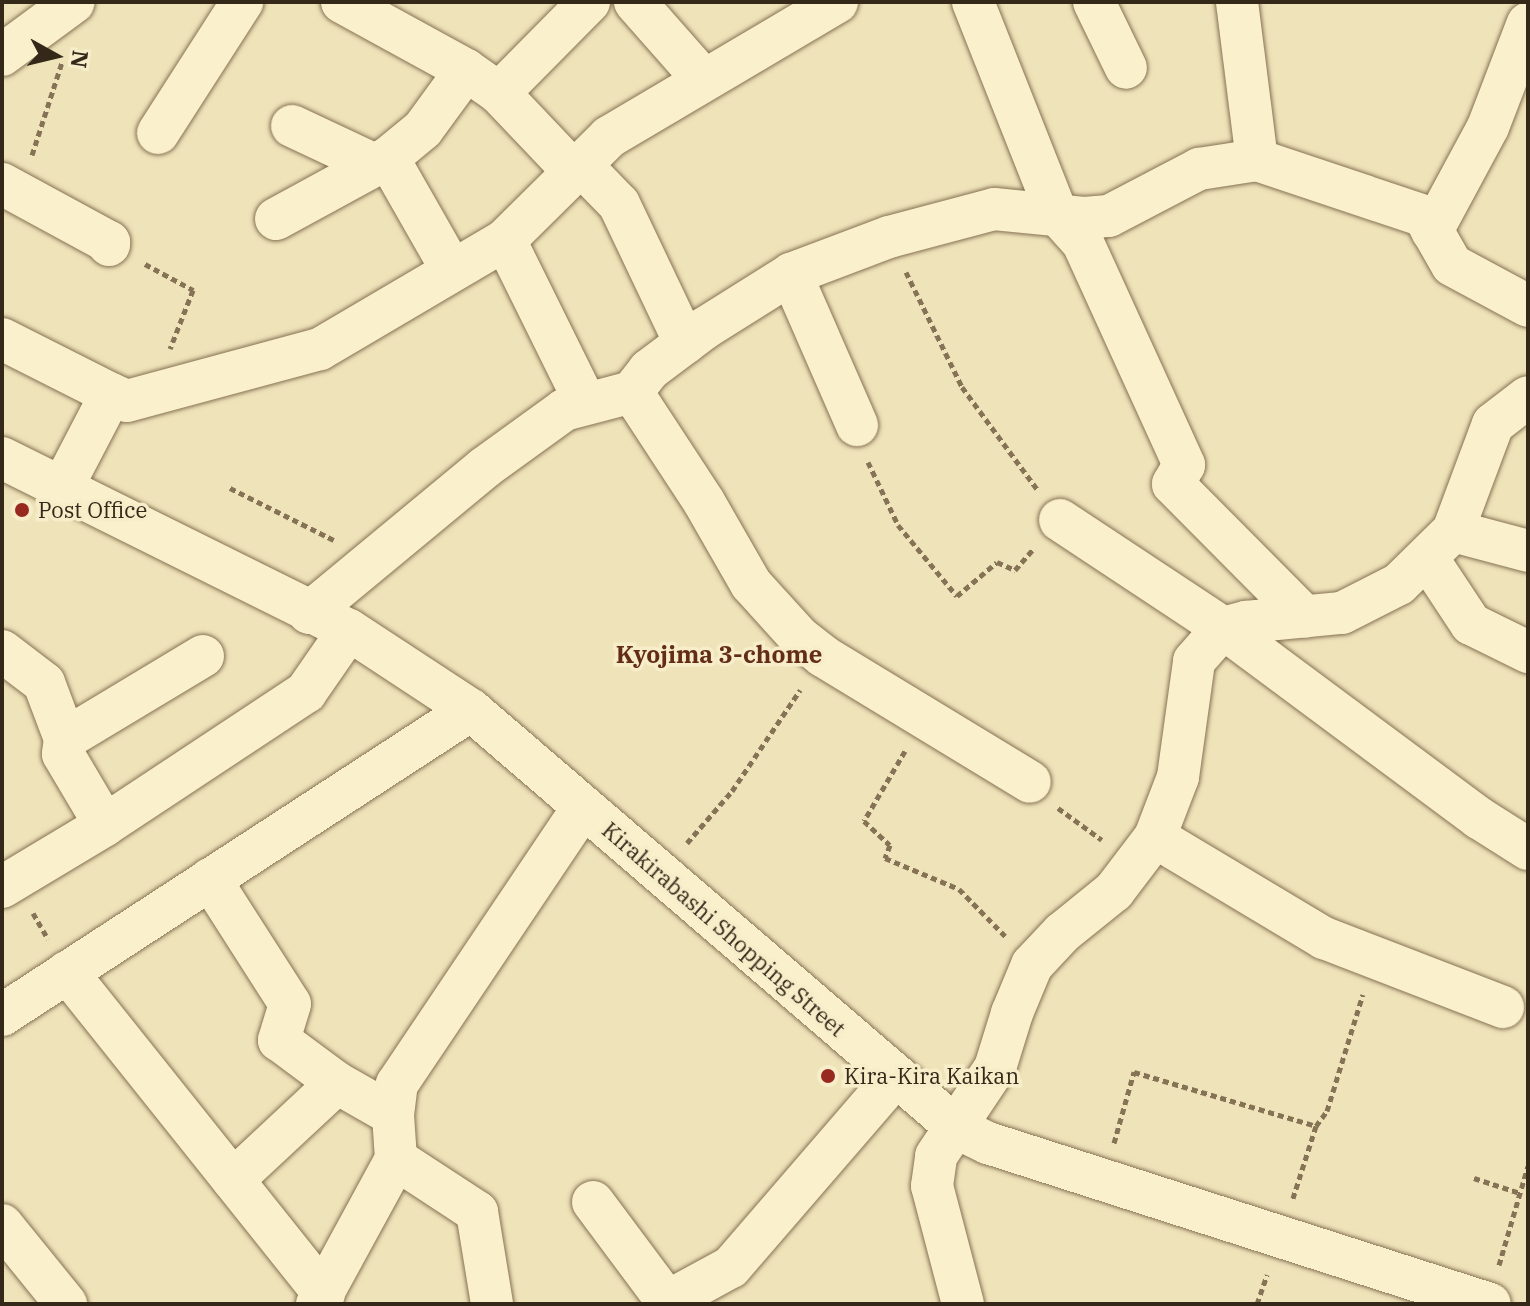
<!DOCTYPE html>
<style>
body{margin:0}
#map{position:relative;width:1530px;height:1306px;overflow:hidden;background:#efe3b9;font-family:"IBM Plex Serif",serif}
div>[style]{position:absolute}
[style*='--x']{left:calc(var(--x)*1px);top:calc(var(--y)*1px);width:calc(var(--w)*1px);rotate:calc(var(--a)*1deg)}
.path>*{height:5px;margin-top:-2.5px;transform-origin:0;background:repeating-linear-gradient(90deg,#867254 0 6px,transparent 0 10px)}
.roads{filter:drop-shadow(0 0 2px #867254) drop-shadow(0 0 2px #867254)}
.minor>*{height:42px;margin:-21px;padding:0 21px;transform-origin:21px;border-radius:21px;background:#faf0cc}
.dots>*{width:22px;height:22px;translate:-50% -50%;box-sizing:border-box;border:4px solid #f7edc9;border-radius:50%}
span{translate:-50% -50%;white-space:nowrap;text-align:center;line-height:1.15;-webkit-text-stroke:7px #f7edc9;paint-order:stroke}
.poi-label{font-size:22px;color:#342819}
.left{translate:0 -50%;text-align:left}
.street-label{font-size:22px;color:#342819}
.neighbourhood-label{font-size:24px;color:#632c17;font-weight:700}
.frame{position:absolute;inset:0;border:4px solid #342819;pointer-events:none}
.north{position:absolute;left:16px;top:16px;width:80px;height:80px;-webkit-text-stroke:6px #f7edc9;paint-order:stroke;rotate:98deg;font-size:22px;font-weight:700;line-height:32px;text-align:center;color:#342819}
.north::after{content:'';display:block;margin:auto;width:28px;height:36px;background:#342819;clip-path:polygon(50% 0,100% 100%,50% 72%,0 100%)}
</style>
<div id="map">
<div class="path">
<i style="--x:32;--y:155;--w:98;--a:-72.1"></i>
<i style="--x:145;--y:264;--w:55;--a:28.4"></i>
<i style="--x:193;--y:290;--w:63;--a:111.3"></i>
<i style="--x:906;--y:272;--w:128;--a:64"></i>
<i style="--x:962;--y:387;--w:127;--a:53.7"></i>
<i style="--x:868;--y:462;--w:70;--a:64.5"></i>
<i style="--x:898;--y:525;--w:92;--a:50.3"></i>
<i style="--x:957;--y:596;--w:52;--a:-40.4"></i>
<i style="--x:997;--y:562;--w:20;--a:24"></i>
<i style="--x:1015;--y:570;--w:28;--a:-49"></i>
<i style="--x:230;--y:488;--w:116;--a:26.6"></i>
<i style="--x:905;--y:751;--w:81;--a:120.4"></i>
<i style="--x:864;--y:821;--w:35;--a:43"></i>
<i style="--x:890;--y:845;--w:14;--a:111"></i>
<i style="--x:885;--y:858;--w:80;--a:22.7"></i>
<i style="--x:959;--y:889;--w:67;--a:45.6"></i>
<i style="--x:1058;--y:808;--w:54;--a:36"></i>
<i style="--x:687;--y:843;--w:69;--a:-49.1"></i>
<i style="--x:732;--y:791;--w:122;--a:-56"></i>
<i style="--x:33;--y:913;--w:30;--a:60"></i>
<i style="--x:1316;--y:1126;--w:19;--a:-54"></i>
<i style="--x:1327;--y:1111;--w:122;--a:-72.9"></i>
<i style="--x:1114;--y:1143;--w:74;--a:-74.3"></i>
<i style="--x:1134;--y:1072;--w:190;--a:16.5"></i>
<i style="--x:1316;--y:1126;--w:79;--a:107.7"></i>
<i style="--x:1474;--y:1178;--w:48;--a:18.1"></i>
<i style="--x:1499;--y:1265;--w:103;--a:-73.7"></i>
<i style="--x:1257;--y:1304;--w:31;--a:-71"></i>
</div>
<div class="roads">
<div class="minor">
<i style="--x:342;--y:2;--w:141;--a:28.7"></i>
<i style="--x:466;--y:70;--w:40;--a:34.9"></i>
<i style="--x:499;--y:93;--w:106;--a:46.5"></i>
<i style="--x:635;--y:2;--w:103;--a:48.6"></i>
<i style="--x:973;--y:2;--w:228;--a:68.4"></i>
<i style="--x:1057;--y:214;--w:39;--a:48"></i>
<i style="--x:1083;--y:243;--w:244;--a:65.5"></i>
<i style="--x:1184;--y:465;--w:22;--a:120"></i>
<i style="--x:1173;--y:484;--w:187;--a:45.2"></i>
<i style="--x:1094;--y:2;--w:73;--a:64.1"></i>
<i style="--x:1237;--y:2;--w:159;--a:82.8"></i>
<i style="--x:2;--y:55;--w:89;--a:-36.4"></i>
<i style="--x:499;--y:93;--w:128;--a:-45.3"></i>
<i style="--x:292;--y:126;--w:89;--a:25.1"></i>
<i style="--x:158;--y:133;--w:156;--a:-57.3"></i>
<i style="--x:388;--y:158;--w:129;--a:60.3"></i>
<i style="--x:579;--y:163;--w:57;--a:45.7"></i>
<i style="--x:619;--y:204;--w:154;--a:64.6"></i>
<i style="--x:2;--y:184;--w:122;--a:28.5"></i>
<i style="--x:109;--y:242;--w:3;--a:90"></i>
<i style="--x:276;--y:219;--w:128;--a:-28.6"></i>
<i style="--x:388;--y:158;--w:45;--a:-39.6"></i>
<i style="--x:423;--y:129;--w:73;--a:-53.9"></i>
<i style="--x:1432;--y:231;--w:118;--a:-61.7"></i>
<i style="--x:1488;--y:127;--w:111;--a:-69"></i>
<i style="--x:505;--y:240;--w:181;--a:63.7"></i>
<i style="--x:791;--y:274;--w:165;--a:66.4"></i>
<i style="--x:2;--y:339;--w:122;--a:26.8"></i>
<i style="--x:632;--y:392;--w:131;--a:56.8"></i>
<i style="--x:704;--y:502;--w:95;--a:60.2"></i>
<i style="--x:751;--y:584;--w:72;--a:47.8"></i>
<i style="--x:799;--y:637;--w:31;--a:38"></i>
<i style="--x:823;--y:656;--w:242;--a:31.3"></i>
<i style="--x:2;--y:458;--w:387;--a:26.4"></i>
<i style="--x:349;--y:630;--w:146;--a:33.3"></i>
<i style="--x:471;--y:710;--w:641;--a:40.7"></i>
<i style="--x:957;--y:1128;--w:34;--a:26"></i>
<i style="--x:988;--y:1143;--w:527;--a:17.78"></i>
<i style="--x:61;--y:490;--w:108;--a:-62.5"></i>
<i style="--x:111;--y:394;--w:17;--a:24"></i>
<i style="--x:127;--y:401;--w:200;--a:-15.1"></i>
<i style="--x:320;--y:349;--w:215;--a:-30.5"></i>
<i style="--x:505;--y:240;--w:146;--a:-44.7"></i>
<i style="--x:609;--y:137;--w:265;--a:-30.6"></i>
<i style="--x:1060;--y:520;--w:196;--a:33.5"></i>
<i style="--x:1223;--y:628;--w:319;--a:36.6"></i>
<i style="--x:1479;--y:818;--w:58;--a:32.3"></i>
<i style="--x:1453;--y:531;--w:78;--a:14.9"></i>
<i style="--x:1428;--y:559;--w:78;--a:56.5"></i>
<i style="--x:1471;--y:624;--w:64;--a:26.2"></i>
<i style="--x:309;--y:613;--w:227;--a:-39.6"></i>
<i style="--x:484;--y:468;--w:99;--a:-35.9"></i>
<i style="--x:564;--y:410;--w:70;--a:-14.8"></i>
<i style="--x:632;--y:392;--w:28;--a:-52"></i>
<i style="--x:649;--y:370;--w:70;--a:-36.9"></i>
<i style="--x:705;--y:328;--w:102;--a:-32.1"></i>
<i style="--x:791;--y:274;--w:105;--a:-20.7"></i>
<i style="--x:889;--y:237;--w:109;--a:-14.9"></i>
<i style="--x:994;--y:209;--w:90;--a:5.7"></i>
<i style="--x:1084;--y:218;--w:25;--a:-5"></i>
<i style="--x:1109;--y:216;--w:102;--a:-27.6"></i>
<i style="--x:1199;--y:169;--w:59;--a:-8.8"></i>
<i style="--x:1257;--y:160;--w:176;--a:18.5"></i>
<i style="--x:1424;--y:216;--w:56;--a:60.3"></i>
<i style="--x:1452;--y:265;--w:86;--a:28.3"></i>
<i style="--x:2;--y:651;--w:53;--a:37.3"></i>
<i style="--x:44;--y:683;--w:60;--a:69.4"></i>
<i style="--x:65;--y:739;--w:15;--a:98"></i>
<i style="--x:63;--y:754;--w:82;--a:59.4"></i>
<i style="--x:65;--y:739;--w:161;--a:-31"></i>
<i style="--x:1155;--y:837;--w:197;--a:30.9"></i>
<i style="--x:1324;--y:938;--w:192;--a:21.1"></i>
<i style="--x:210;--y:879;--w:148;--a:57.4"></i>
<i style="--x:290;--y:1004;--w:38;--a:107"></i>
<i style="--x:279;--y:1040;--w:72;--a:36.6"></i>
<i style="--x:337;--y:1083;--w:64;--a:29.7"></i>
<i style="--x:2;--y:887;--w:120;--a:-31"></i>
<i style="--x:105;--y:825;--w:241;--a:-33.5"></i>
<i style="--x:306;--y:692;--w:75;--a:-55.3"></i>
<i style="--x:67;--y:972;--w:412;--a:51.4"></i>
<i style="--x:2;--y:1015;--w:559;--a:-33.04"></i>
<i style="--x:396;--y:1159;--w:97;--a:33.2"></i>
<i style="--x:477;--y:1212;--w:93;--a:80.7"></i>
<i style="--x:233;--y:1180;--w:142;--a:-43"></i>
<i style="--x:593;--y:1202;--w:127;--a:53.3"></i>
<i style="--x:2;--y:1225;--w:102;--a:51"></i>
<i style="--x:317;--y:1304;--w:165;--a:-61.4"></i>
<i style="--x:396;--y:1159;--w:44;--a:-93.9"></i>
<i style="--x:393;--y:1115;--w:31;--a:-83"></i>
<i style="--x:397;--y:1084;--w:334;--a:-56.1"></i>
<i style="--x:663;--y:1304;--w:77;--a:-28.6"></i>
<i style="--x:731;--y:1267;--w:252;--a:-49.2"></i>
<i style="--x:963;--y:1304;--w:122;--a:-104.7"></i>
<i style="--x:932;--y:1186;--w:30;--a:-82"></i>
<i style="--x:936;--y:1156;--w:106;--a:-56.2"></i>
<i style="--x:995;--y:1068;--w:58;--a:-72.8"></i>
<i style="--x:1012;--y:1013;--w:52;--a:-67.4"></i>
<i style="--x:1032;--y:965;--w:44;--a:-46.8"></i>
<i style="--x:1062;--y:933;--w:67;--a:-38.9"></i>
<i style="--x:1114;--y:891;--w:68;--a:-52.8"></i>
<i style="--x:1155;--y:837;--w:64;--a:-69"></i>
<i style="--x:1178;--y:777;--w:117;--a:-82.1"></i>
<i style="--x:1194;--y:661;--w:44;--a:-48.7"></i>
<i style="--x:1223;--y:628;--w:24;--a:-15"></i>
<i style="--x:1246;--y:622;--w:96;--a:-5.4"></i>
<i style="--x:1342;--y:613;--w:64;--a:-27"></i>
<i style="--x:1399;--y:584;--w:76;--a:-44.5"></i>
<i style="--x:1453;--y:531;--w:114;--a:-69.5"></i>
<i style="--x:1493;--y:424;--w:44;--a:-37.6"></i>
</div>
</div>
<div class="dots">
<i style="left:22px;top:510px;background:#982921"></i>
<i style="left:828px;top:1076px;background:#982921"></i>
</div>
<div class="poi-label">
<span class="left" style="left:38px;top:510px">Post Office</span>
<span class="left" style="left:844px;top:1076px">Kira-Kira Kaikan</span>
</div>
<div class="street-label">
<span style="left:724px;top:929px;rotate:41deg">Kirakirabashi Shopping Street</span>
</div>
<div class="neighbourhood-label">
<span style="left:719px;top:655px">Kyojima 3-chome</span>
</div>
<div class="frame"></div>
<div class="north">N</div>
</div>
